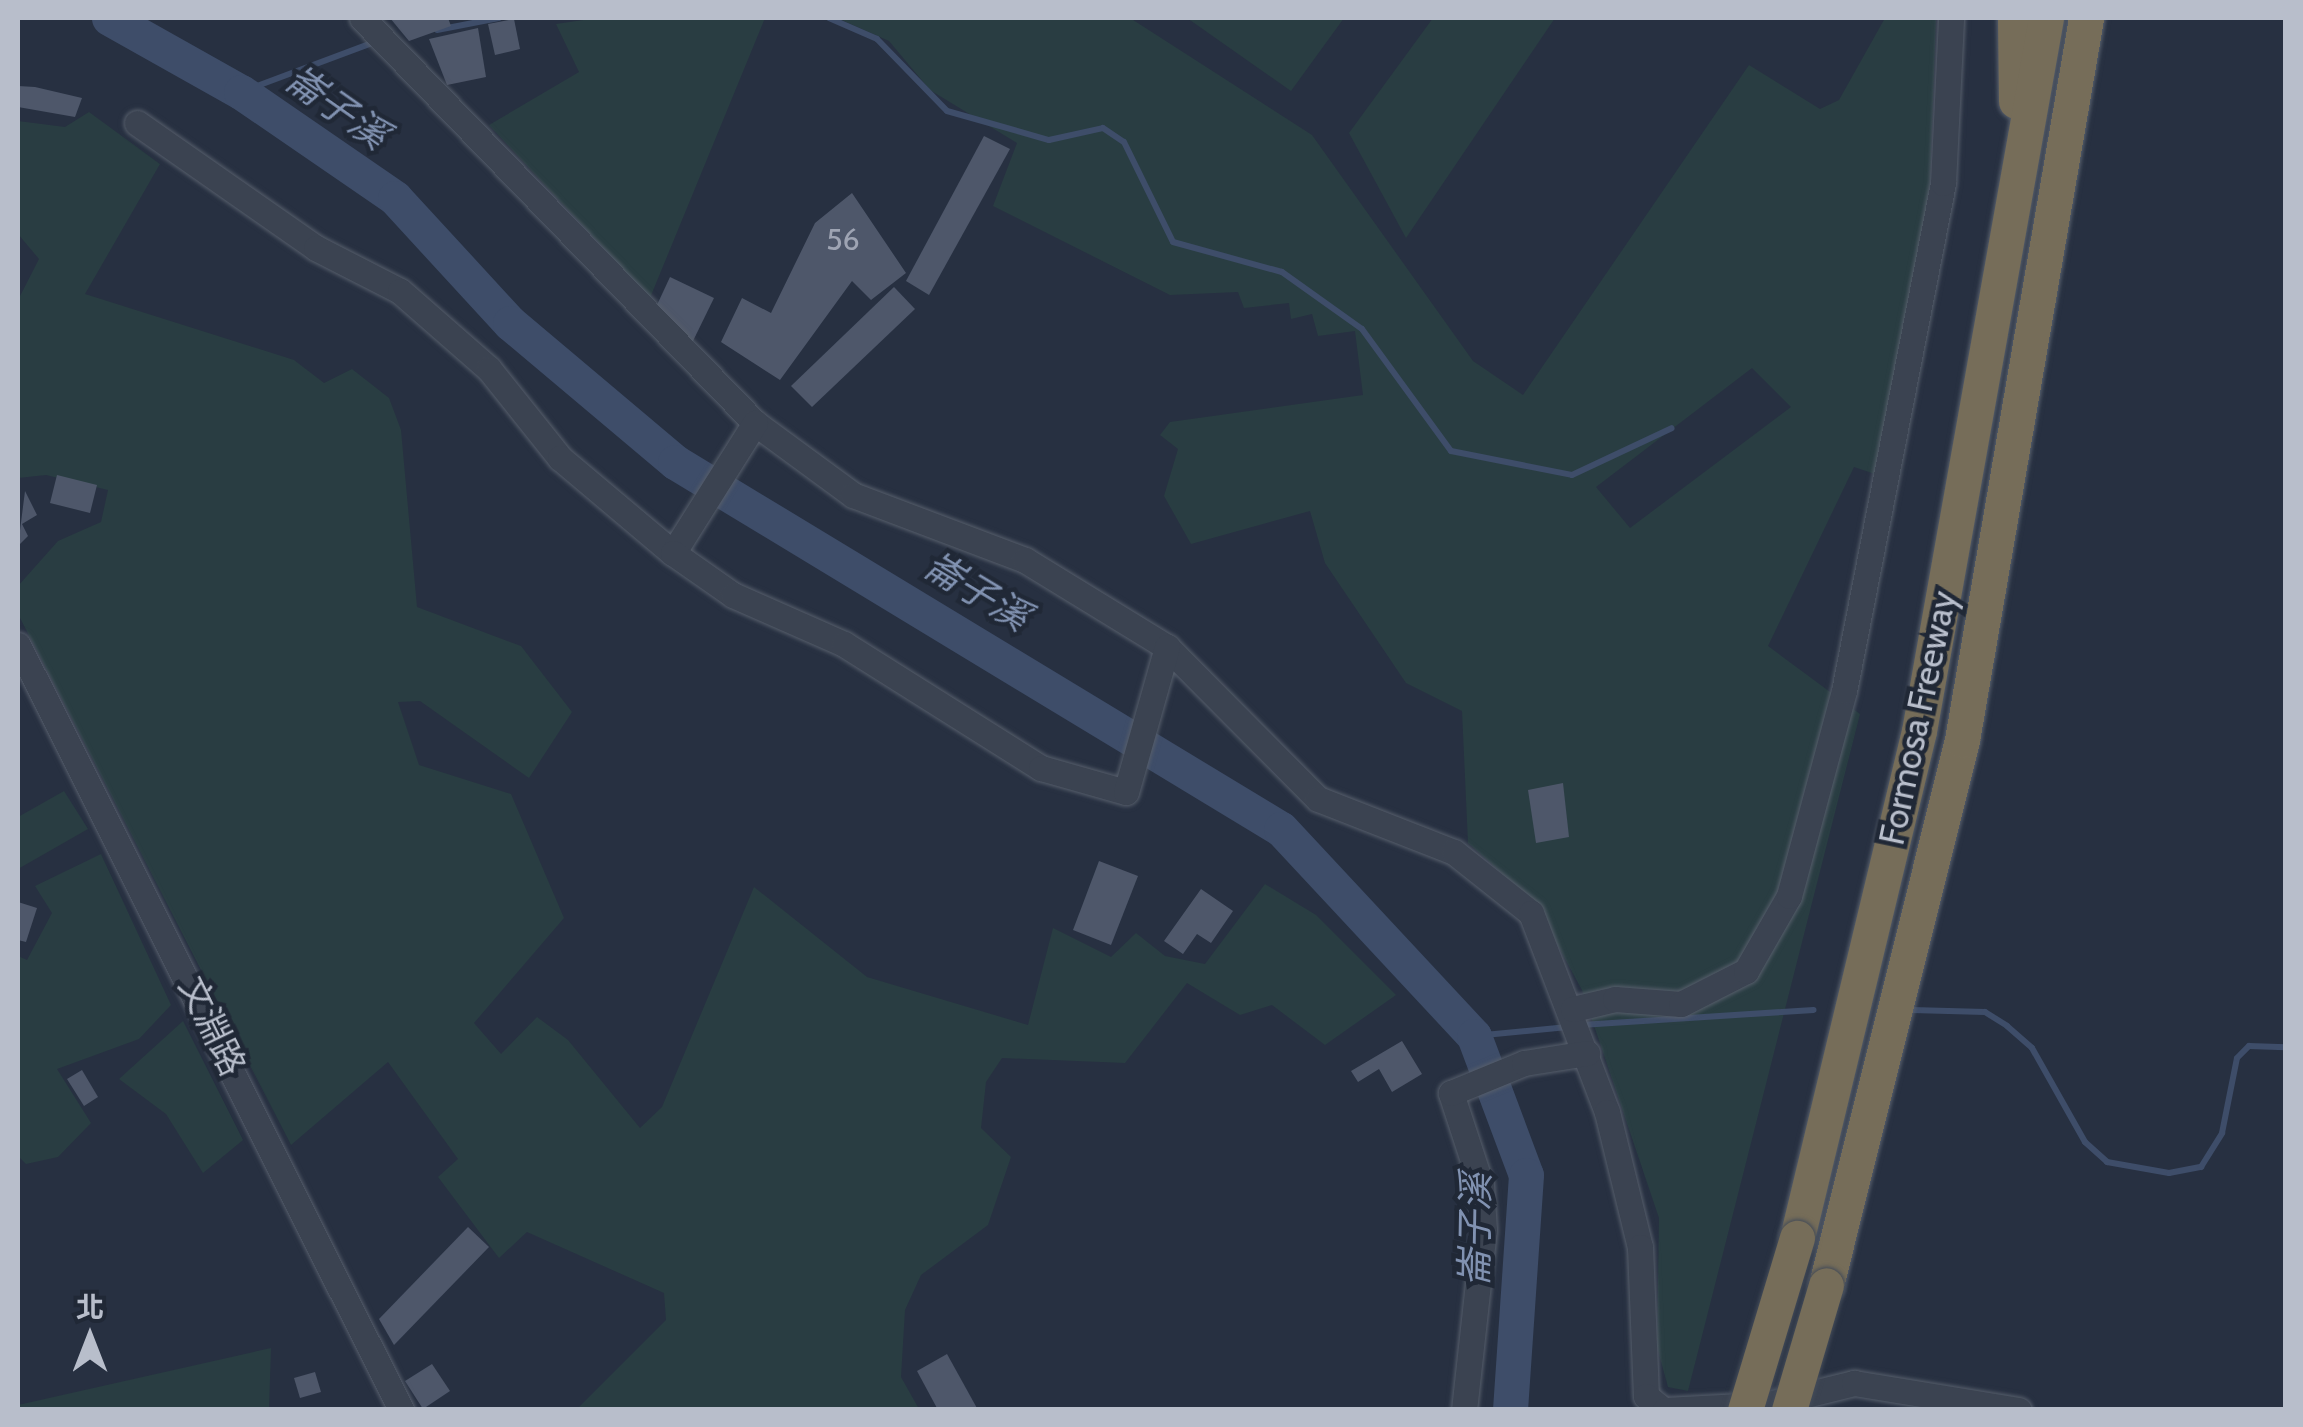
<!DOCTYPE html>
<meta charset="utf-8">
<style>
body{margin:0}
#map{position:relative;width:2303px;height:1427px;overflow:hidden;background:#273041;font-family:Cabin,"Noto Sans TC",sans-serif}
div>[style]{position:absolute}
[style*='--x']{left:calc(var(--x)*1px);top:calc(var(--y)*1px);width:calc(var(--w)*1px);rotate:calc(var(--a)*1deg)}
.green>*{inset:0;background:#293d42}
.stream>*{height:6px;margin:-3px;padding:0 3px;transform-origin:3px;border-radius:3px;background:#3e4d69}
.river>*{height:35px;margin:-17.5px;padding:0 17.5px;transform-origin:17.5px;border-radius:17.5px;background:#3e4d69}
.building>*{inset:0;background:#4e576a}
.roads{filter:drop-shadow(0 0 2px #565e6b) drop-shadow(0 0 2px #565e6b)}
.minor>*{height:25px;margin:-12.5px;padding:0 12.5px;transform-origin:12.5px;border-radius:12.5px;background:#3b4351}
.highway>*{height:35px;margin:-17.5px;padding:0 17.5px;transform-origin:17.5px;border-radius:17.5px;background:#766d59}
.bridges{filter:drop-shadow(0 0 2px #434b58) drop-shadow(0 0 2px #434b58)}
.highway-bridge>*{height:35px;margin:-17.5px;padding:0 17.5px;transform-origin:17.5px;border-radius:17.5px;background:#766d59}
span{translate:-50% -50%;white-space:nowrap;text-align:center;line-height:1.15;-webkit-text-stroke:9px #202836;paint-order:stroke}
.number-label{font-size:30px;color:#9ea4b3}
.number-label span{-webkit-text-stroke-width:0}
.street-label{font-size:35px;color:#b8becb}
.water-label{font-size:38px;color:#8192b1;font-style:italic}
.frame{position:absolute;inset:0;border:20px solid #b8becb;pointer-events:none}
.north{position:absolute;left:40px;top:1287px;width:100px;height:100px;-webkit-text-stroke:8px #202836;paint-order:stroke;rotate:0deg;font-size:28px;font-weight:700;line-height:40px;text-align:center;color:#b8becb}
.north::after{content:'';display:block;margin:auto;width:35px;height:45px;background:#b8becb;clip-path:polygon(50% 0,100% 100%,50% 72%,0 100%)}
</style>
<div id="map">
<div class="green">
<i style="clip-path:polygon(597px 18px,765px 18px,650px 298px,489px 125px,579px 72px,556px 24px)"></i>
<i style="clip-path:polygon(evenodd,837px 18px,1130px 18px,1312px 135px,1473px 361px,1523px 395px,1749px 65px,1820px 109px,1839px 100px,1885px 18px,1936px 18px,1930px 184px,1884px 477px,1854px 467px,1768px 646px,1860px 714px,1688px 1391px,1668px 1387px,1657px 1347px,1659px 1218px,1582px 990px,1534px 902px,1468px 843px,1462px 711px,1406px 683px,1325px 563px,1310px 511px,1191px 544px,1164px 496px,1178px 449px,1160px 435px,1170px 422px,1363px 395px,1355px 331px,1318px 336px,1312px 314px,1291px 319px,1289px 303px,1244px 308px,1238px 292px,1170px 295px,993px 206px,1017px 143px,930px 90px,889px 41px,837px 18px,1752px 368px,1791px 407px,1630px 528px,1596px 487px,1752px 368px)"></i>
<i style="clip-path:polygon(1187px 18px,1344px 18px,1291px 91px)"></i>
<i style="clip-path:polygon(1433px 18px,1555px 18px,1406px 238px,1349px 133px)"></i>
<i style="clip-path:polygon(89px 112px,160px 164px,85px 294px,294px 360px,324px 383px,352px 369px,389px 398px,401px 430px,417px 607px,521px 646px,572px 712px,529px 778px,420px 701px,398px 702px,419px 765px,511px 794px,564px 918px,474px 1023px,501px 1054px,537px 1017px,568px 1040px,640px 1128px,662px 1107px,754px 887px,867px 977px,1028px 1025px,1053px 928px,1111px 957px,1136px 933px,1165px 956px,1205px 964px,1265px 884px,1316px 915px,1396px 995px,1325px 1045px,1272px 1005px,1240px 1015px,1187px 983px,1125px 1063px,1002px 1058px,986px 1082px,981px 1128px,1011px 1157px,988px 1225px,921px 1275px,905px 1310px,901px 1377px,919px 1409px,577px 1409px,666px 1320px,664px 1293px,527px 1232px,499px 1258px,438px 1177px,458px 1159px,388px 1062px,291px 1145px,18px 614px,18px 586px,58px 541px,101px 522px,108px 490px,46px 475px,18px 478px,18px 300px,39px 259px,18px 234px,18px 121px,65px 127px)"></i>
<i style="clip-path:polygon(64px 791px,88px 829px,18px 869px,18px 817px)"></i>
<i style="clip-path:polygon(101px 854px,171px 1005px,139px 1039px,57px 1069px,91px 1123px,58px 1157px,26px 1164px,18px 1156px,18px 956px,27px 960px,52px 913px,35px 886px)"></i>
<i style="clip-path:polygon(183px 1021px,243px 1140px,203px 1173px,166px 1114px,119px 1079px)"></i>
<i style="clip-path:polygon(271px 1348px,269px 1409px,18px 1409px,18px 1405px)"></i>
</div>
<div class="stream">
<i style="--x:829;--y:18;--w:52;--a:23.6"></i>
<i style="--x:877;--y:39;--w:100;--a:45.8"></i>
<i style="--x:947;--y:111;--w:106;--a:15.9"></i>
<i style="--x:1049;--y:140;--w:55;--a:-12.5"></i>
<i style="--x:1103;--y:128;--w:25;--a:34"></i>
<i style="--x:1124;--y:142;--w:111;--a:63.9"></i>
<i style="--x:1173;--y:242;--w:113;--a:15.4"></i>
<i style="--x:1282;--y:272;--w:98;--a:35.5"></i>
<i style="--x:1362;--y:329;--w:151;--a:53.9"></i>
<i style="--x:1451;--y:451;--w:123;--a:11.2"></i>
<i style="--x:1572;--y:475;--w:110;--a:-25.2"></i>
<i style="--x:437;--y:30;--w:63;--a:-11"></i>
<i style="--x:241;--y:92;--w:143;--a:-20.5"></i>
<i style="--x:1912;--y:1010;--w:73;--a:1.6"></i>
<i style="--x:1985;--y:1012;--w:26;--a:32"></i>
<i style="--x:2007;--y:1026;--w:33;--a:41"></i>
<i style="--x:2032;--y:1048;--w:108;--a:60.6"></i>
<i style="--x:2085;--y:1142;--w:30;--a:42"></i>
<i style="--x:2107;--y:1162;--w:63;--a:10.1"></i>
<i style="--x:2169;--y:1173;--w:33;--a:-11"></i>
<i style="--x:2201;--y:1167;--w:40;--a:-58"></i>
<i style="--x:2222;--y:1133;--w:76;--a:-78.7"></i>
<i style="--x:2237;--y:1058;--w:17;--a:-45"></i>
<i style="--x:2249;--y:1046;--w:37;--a:2"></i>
<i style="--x:1581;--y:1025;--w:233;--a:-3.7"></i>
<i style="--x:1474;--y:1036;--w:94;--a:-5.5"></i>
</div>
<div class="river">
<i style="--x:109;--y:18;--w:151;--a:29.3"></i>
<i style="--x:241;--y:92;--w:187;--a:34.5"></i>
<i style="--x:395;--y:198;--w:170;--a:47.4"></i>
<i style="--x:510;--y:323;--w:216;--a:40.1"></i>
<i style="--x:675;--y:462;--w:708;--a:31.2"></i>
<i style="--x:1281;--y:829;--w:283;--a:47"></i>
<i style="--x:1474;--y:1036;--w:148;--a:69.5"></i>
<i style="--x:1526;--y:1175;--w:236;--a:93.9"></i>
</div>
<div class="building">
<i style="clip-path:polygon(390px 18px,448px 18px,451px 26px,409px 41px)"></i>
<i style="clip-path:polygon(514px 19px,520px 49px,495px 55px,488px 24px)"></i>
<i style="clip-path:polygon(478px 28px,486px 77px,447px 85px,429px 39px)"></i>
<i style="clip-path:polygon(18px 86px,35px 87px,82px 98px,75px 117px,18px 107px)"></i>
<i style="clip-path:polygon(984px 136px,1010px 149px,929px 295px,906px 281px)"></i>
<i style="clip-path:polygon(852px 193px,906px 273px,871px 300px,852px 281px,780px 380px,721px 342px,742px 298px,771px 313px,815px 223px)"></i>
<i style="clip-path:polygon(670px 277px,714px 298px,692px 343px,657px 305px)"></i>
<i style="clip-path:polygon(894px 287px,915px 309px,812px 407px,791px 386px)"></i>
<i style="clip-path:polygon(57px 475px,97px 485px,90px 513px,50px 503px)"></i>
<i style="clip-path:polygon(25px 491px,37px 515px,22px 524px,28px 536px,18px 546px)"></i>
<i style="clip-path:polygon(1563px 783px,1569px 837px,1536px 843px,1528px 790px)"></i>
<i style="clip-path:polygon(1099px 861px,1138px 876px,1111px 945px,1073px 930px)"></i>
<i style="clip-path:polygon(1201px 889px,1233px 911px,1211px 943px,1197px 934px,1183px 954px,1164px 941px)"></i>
<i style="clip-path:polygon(18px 902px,37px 908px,26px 942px,18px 940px)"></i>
<i style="clip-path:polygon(1402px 1041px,1422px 1074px,1392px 1092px,1379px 1069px,1358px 1082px,1351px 1071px)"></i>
<i style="clip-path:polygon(82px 1070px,98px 1097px,84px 1106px,67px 1079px)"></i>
<i style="clip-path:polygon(468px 1227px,489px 1247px,394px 1345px,379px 1319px)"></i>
<i style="clip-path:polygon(947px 1354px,978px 1410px,938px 1410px,917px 1371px)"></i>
<i style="clip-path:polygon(432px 1364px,450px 1391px,423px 1409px,405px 1381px)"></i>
<i style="clip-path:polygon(315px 1372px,321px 1392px,300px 1398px,294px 1378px)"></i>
</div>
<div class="roads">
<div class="minor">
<i style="--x:362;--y:18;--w:564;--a:45.86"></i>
<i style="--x:755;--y:423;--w:122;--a:36.3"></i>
<i style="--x:853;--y:495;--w:184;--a:20.7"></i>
<i style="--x:1025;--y:560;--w:167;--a:31.5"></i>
<i style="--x:1167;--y:647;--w:214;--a:45.2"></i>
<i style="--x:1318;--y:799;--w:146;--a:21.3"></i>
<i style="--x:1454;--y:852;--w:98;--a:38.4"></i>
<i style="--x:1531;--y:913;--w:213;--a:69.1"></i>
<i style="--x:1607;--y:1112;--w:139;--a:76.3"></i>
<i style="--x:1640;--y:1247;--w:149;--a:87.7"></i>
<i style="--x:1646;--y:1396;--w:22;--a:39"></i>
<i style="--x:137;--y:123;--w:218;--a:34.9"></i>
<i style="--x:316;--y:248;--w:94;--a:27.1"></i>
<i style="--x:400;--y:291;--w:118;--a:41.2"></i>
<i style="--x:489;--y:369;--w:114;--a:51.4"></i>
<i style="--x:560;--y:458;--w:148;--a:40.1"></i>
<i style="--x:673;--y:553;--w:154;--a:-57.8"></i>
<i style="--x:673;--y:553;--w:73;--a:35"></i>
<i style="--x:733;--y:595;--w:121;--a:23.8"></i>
<i style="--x:844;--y:644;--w:233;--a:32.2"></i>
<i style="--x:1041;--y:768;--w:88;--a:15.8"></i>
<i style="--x:1126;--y:792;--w:151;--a:-74.2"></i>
<i style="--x:18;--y:645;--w:856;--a:63.4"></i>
<i style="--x:1573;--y:1009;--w:43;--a:-13.4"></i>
<i style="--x:1615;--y:999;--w:66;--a:4.3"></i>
<i style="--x:1681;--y:1004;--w:73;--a:-26.9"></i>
<i style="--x:1746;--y:971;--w:86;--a:-60.2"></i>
<i style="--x:1789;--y:896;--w:212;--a:-75"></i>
<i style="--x:1844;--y:691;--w:518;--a:-78.97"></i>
<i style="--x:1943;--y:183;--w:165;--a:-87.2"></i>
<i style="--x:1769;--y:1404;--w:88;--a:-13.9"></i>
<i style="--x:1854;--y:1383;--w:167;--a:9.3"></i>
<i style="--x:1464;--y:1410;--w:181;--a:-83.7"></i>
<i style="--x:1484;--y:1230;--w:45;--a:-93.8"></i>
<i style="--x:1481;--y:1185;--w:97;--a:-108.1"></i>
<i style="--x:1451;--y:1093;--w:79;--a:-22.3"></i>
<i style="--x:1524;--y:1063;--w:64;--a:-9"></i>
<i style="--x:1665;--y:1410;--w:95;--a:-3"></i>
</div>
<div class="highway">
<i style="--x:2015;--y:18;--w:83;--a:89.3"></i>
<i style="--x:1797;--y:1238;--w:521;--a:-76.47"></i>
<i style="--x:1919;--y:731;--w:724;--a:-79.9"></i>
<i style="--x:1826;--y:1285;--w:562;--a:-75.99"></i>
<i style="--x:1962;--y:740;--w:733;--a:-80.25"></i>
</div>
</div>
<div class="bridges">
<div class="highway-bridge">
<i style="--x:1745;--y:1410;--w:180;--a:-73.2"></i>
<i style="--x:1789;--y:1410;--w:130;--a:-73.5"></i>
</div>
</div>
<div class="number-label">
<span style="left:843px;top:240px">56</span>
</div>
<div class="street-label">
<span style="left:1918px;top:718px;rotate:-78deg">Formosa Freeway</span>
<span style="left:212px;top:1026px;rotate:64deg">文淵路</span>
</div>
<div class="water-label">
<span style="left:337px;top:107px;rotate:35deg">崙子溪</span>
<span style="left:977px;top:591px;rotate:31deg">崙子溪</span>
<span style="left:1475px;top:1230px;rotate:-89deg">崙子溪</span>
</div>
<div class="frame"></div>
<div class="north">北</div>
</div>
